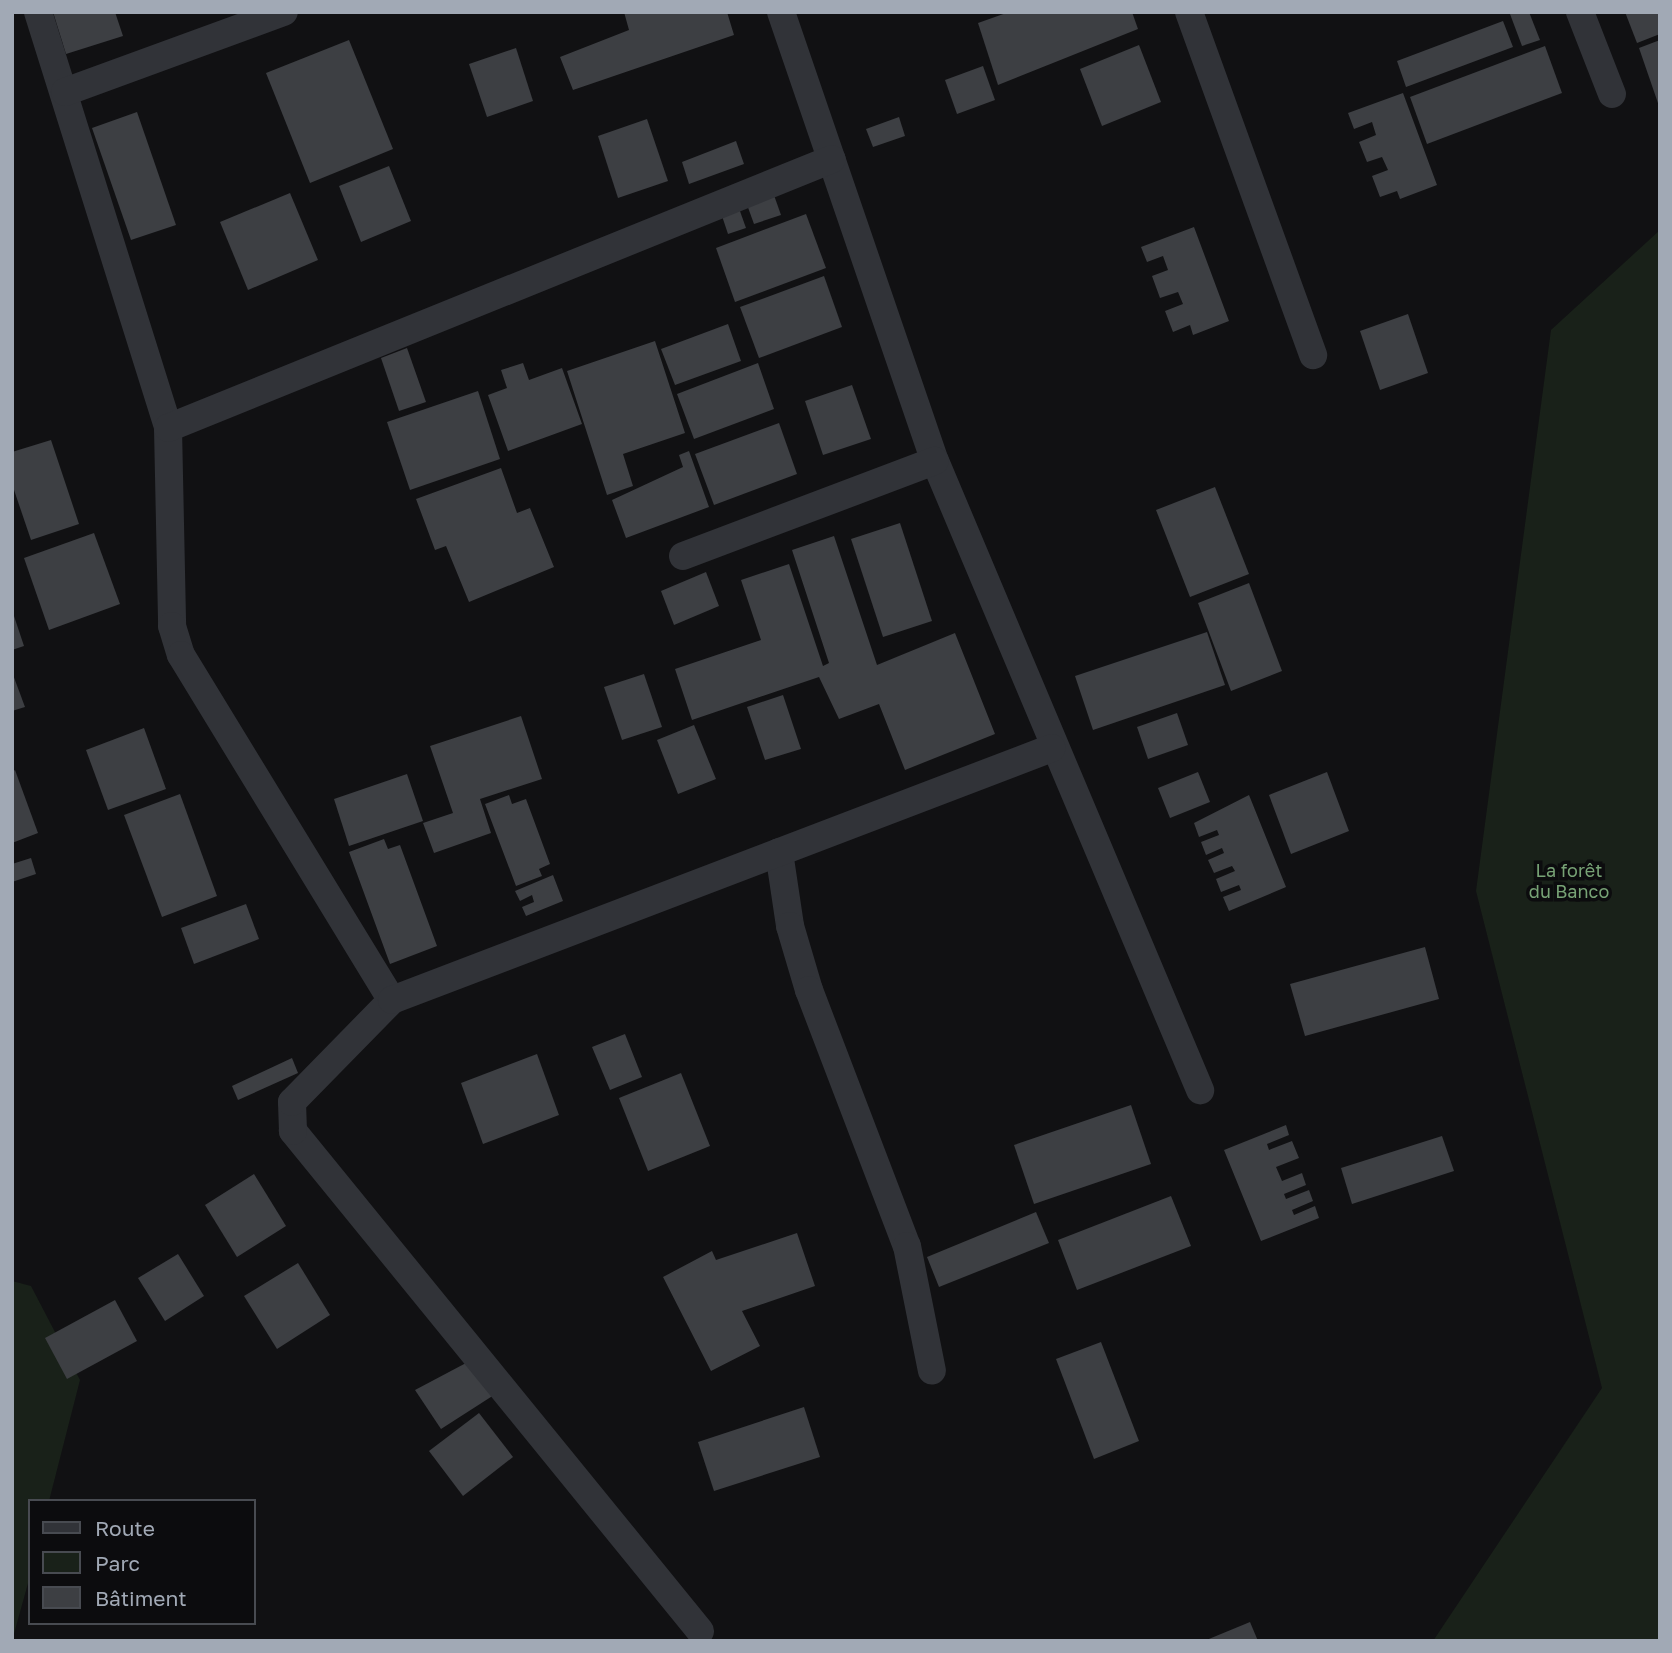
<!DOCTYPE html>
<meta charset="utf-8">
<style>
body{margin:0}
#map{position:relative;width:1672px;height:1653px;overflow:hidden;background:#111113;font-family:"Golos Text",sans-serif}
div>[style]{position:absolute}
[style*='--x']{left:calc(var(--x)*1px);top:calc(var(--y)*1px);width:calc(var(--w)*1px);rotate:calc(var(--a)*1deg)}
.green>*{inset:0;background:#192119}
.building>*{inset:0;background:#3d3f43}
.minor>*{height:28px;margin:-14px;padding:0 14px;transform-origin:14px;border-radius:14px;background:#313338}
span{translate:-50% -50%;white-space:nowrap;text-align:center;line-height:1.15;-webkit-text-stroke:7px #0c0c0e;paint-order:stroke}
.park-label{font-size:18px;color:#77a275}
.frame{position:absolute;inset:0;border:14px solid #a1a9b5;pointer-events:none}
.legend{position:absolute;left:28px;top:1499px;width:228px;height:126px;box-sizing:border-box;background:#0c0c0e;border:2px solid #484b51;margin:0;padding:9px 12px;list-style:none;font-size:21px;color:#a1a9b5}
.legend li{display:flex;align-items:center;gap:14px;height:35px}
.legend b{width:35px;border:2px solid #484b51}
</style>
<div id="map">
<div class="green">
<i style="clip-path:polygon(1660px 230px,1660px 1641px,1433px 1641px,1602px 1388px,1476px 891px,1551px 330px)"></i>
<i style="clip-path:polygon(12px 1281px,31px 1286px,80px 1380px,49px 1501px,30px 1501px,30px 1576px,12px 1641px)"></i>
</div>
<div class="building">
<i style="clip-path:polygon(53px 12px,115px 12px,123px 36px,66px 54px)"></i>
<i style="clip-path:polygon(624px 12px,727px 12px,734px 35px,573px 90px,560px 57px,629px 30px)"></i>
<i style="clip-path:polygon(1009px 12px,1132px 12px,1138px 29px,998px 85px,978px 23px)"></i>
<i style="clip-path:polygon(1529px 12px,1540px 40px,1522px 46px,1510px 14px)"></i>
<i style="clip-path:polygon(1625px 12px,1660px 12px,1660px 34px,1637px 43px)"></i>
<i style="clip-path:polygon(1503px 21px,1513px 47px,1406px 87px,1397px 61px)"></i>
<i style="clip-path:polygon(349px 40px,393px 149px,310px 183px,266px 73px)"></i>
<i style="clip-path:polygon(1660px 40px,1660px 106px,1659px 106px,1639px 48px)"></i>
<i style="clip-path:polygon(1139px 45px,1161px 102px,1102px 126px,1080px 69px)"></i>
<i style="clip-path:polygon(1545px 46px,1562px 93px,1427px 144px,1410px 97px)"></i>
<i style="clip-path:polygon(516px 48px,533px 101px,487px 117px,469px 64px)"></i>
<i style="clip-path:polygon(983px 66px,995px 100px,957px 114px,945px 80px)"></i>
<i style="clip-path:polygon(1403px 93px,1437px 185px,1400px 199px,1397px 191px,1380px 197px,1372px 176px,1388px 170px,1382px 157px,1367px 162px,1359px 142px,1376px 135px,1372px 122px,1354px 129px,1348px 113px)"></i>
<i style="clip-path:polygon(137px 112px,176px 225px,131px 240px,92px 128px)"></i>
<i style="clip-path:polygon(899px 117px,905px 136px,873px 147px,866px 129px)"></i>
<i style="clip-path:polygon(647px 119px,668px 181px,618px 198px,598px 136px)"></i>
<i style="clip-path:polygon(736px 141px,744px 164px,689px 184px,682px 162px)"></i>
<i style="clip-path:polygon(389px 166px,411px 221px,361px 242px,339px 186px)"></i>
<i style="clip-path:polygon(769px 181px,781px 215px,754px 224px,742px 191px)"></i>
<i style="clip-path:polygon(290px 193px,318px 260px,248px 290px,220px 222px)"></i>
<i style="clip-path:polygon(736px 200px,746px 228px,728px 234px,719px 207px)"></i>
<i style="clip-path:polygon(806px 214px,826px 268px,735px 302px,716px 248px)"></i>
<i style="clip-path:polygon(1194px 227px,1229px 321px,1193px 335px,1190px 325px,1173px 332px,1165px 311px,1183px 304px,1178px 292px,1160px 298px,1152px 276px,1168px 270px,1163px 256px,1147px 262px,1141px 247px)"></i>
<i style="clip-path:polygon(824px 276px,842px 327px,759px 358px,740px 307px)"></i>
<i style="clip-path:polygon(1408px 314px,1428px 373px,1380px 390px,1360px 331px)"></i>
<i style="clip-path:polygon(728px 324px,741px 361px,675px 385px,661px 349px)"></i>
<i style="clip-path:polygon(655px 341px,685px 433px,623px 454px,633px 486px,607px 495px,567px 371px)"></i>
<i style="clip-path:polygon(407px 348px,426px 402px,399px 411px,381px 358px)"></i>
<i style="clip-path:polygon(523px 363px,529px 380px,562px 368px,582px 424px,508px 451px,488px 395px,507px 388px,501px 370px)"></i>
<i style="clip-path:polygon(758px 363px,774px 409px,694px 439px,677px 394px)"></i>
<i style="clip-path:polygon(852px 385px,871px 439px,823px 455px,805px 401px)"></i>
<i style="clip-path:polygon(478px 391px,500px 459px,410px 490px,387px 422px)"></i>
<i style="clip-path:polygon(779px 423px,797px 474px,714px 505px,695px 454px)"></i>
<i style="clip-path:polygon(51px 440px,79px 524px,31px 540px,12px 484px,12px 452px)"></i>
<i style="clip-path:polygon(689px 451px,709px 507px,626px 538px,612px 500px,683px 467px,679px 455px)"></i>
<i style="clip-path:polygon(501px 468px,517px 513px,530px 508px,554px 567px,469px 602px,446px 546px,435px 550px,416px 499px)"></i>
<i style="clip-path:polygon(1215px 487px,1249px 574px,1190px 597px,1156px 510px)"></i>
<i style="clip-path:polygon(900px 523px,932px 621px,883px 637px,851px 539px)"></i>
<i style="clip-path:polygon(94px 533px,120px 604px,49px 630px,24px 558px)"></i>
<i style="clip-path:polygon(834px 536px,877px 665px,955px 633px,995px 734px,905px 770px,879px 704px,839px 719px,819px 677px,692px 720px,675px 669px,761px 640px,741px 580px,789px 564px,823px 666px,829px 663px,792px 550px)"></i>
<i style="clip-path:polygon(706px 572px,719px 606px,674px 625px,661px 591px)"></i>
<i style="clip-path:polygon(1249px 583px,1282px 671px,1231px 691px,1198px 603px)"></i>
<i style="clip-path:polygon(13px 613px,24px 646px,12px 650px,12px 614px)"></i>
<i style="clip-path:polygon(1207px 632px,1225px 685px,1093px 730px,1075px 676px)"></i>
<i style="clip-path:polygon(12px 672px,25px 707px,12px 711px)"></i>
<i style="clip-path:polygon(644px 674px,662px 727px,622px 740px,604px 687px)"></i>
<i style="clip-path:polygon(783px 695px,801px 749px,765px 760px,747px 707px)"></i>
<i style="clip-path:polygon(1177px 713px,1188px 745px,1148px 759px,1137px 727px)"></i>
<i style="clip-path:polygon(521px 716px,542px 779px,480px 799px,491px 833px,434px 853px,423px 823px,453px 813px,430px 746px)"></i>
<i style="clip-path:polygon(694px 725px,716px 779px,678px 794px,657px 740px)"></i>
<i style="clip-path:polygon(144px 728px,166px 789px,108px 810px,86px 750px)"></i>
<i style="clip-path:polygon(15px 770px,38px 833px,12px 843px,12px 772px)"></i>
<i style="clip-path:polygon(1198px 772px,1210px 802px,1170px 818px,1158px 788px)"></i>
<i style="clip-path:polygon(1327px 772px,1349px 831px,1291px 854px,1269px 795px)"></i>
<i style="clip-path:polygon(407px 774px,423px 821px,349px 846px,334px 799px)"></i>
<i style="clip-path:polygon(180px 794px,217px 896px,162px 917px,124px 815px)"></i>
<i style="clip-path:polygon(509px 795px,512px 804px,526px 799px,550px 864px,539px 869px,542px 876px,516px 886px,485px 804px)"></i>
<i style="clip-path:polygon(1249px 795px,1286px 887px,1229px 911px,1223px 897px,1241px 890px,1239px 885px,1221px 892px,1216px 879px,1235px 871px,1232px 866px,1214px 873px,1208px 860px,1224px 853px,1222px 848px,1206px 855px,1201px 842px,1219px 835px,1217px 830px,1199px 837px,1194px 823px)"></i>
<i style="clip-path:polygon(384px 839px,388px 849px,400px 845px,437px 946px,390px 964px,349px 852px)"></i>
<i style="clip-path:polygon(31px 858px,36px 874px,12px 882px,12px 864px)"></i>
<i style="clip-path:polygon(553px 875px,563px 901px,526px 916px,522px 907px,534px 902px,532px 895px,520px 901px,515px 891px)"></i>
<i style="clip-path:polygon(246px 904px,259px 939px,194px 964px,181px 928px)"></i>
<i style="clip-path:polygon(1425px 947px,1439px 999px,1305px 1036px,1290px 984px)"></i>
<i style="clip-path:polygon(625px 1034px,642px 1077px,610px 1090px,592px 1047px)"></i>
<i style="clip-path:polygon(537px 1054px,559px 1115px,483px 1144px,461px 1083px)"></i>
<i style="clip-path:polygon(292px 1058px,298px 1073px,238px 1100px,232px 1086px)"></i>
<i style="clip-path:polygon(681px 1073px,710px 1146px,648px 1171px,619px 1098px)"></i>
<i style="clip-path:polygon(1131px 1105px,1151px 1164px,1034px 1204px,1014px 1145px)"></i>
<i style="clip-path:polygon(1286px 1125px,1289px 1135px,1267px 1144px,1269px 1150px,1292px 1141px,1299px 1158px,1276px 1167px,1282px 1181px,1302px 1173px,1306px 1185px,1284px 1194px,1286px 1199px,1309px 1190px,1313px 1201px,1292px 1210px,1294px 1215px,1315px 1206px,1319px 1218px,1261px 1241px,1224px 1150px)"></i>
<i style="clip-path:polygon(1442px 1136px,1454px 1171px,1352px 1204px,1341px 1168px)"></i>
<i style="clip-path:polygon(254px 1174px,286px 1226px,237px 1257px,205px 1205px)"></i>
<i style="clip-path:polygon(1171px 1196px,1191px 1246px,1077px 1290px,1058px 1240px)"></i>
<i style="clip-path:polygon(1036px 1212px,1049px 1243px,939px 1287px,927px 1257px)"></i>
<i style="clip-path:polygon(797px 1233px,815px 1286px,742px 1311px,760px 1346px,711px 1371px,663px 1277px,712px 1251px,716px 1260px)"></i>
<i style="clip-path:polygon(178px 1254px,204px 1296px,165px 1321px,138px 1278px)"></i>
<i style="clip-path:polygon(298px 1263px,330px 1315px,277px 1349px,244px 1296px)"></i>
<i style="clip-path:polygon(115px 1300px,137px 1341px,67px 1379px,45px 1338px)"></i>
<i style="clip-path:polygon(1101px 1342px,1139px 1441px,1094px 1459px,1056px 1359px)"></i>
<i style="clip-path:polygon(466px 1363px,494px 1395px,441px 1429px,415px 1390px)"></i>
<i style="clip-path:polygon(804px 1407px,820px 1457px,714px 1491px,698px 1442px)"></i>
<i style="clip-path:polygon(479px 1413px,513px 1457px,463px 1496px,429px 1451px)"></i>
<i style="clip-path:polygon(1250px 1622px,1258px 1641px,1204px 1641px)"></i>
</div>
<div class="minor">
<i style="--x:38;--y:12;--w:436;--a:72.6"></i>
<i style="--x:168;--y:428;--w:198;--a:88.8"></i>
<i style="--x:172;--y:626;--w:30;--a:73"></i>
<i style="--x:181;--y:655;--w:404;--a:58.6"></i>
<i style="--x:781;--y:12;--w:475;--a:71.1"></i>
<i style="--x:935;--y:461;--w:683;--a:67.15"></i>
<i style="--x:1189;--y:12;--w:365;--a:70.1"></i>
<i style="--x:1580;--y:12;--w:88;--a:68.7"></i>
<i style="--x:65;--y:92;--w:233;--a:-20.1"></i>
<i style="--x:168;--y:428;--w:716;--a:-22.05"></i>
<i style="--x:683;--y:556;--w:269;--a:-20.7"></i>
<i style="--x:779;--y:852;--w:75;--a:81.5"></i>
<i style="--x:790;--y:926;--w:67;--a:73.5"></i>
<i style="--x:809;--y:990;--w:274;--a:69.1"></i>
<i style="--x:907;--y:1246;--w:127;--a:78.7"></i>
<i style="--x:700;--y:1631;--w:645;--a:-129.15"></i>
<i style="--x:293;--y:1131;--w:29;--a:-92"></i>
<i style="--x:292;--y:1102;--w:143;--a:-45.6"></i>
<i style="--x:392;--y:1000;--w:706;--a:-20.9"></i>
</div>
<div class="park-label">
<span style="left:1569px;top:881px">La forêt<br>du Banco</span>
</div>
<div class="frame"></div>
<ul class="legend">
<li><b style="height:9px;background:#313338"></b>Route</li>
<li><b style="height:19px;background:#192119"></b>Parc</li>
<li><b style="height:19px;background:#3d3f43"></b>Bâtiment</li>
</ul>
</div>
